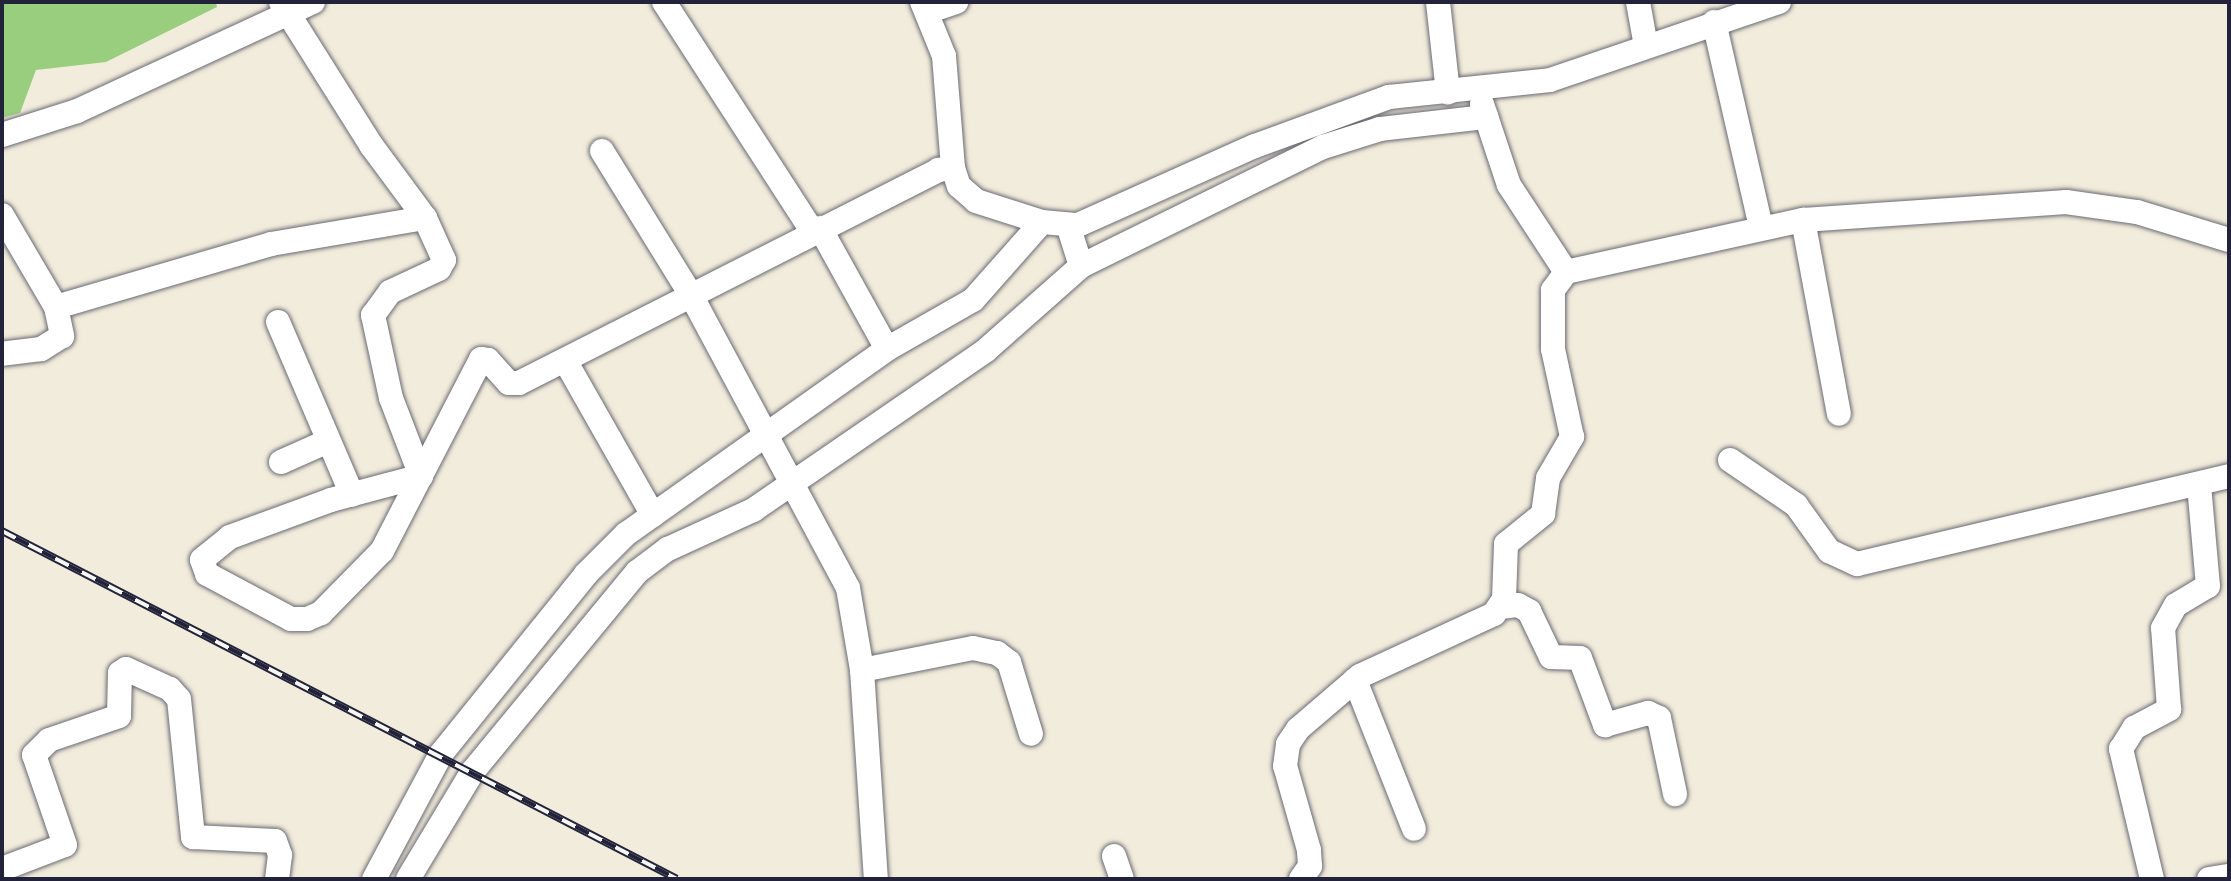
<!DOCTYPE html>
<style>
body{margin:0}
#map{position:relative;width:2231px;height:881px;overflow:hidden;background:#f1ecdb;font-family:"Gochi Hand",sans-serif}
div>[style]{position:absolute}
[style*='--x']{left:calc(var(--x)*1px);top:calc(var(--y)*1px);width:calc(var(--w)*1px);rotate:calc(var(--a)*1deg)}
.green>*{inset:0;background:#9ace7f}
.roads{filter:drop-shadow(0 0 2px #6a6973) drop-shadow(0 0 2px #6a6973)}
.minor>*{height:24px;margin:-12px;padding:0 12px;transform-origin:12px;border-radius:12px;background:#fff}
.rail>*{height:8px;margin-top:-4px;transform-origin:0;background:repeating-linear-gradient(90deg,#f6f6f2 0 15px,#22223b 0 30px);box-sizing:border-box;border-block:2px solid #22223b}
span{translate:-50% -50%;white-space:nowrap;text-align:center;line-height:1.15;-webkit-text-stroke:7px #f6f6f2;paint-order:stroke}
.frame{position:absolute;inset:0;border:4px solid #22223b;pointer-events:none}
</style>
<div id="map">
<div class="green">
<i style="clip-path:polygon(2px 2px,216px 2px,217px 7px,106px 62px,36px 70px,20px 113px,2px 118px)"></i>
</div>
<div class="roads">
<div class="minor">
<i style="--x:281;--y:2;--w:169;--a:57.8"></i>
<i style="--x:371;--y:145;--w:91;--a:53.5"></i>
<i style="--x:425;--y:218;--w:46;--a:65.7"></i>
<i style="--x:444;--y:260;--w:10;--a:119"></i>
<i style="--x:439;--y:269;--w:54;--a:154.9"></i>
<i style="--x:390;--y:292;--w:29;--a:126"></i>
<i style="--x:373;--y:315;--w:85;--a:77.8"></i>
<i style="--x:391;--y:398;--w:84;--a:69"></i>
<i style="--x:421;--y:476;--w:93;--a:165.1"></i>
<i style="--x:331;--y:500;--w:108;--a:159.9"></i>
<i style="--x:230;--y:537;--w:36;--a:141"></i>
<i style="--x:202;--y:560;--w:15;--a:70"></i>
<i style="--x:207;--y:574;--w:95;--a:28.2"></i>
<i style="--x:291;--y:619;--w:16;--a:0"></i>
<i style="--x:307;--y:619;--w:15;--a:-23"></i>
<i style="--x:321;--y:613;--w:87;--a:-45.5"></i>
<i style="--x:382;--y:551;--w:216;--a:-62.7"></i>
<i style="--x:481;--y:359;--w:7;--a:8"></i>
<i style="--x:488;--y:360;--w:31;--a:48"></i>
<i style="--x:509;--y:383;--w:10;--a:0"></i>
<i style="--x:519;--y:383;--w:470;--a:-26.9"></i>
<i style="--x:938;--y:170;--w:15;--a:-8"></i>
<i style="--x:953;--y:168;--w:19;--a:72"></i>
<i style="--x:959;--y:186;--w:23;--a:41"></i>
<i style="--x:976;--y:201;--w:69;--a:17.7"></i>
<i style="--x:1042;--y:222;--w:36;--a:5"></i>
<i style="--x:1078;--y:225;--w:194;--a:-24.1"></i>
<i style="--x:1255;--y:146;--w:143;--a:-20.1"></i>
<i style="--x:1389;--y:97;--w:162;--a:-6"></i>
<i style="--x:1550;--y:80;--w:242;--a:-18.8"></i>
<i style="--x:664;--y:2;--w:274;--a:57.1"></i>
<i style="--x:922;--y:2;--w:58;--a:67.8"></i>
<i style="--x:944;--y:56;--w:112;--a:85.4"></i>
<i style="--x:1438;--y:2;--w:91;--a:83.7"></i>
<i style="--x:1638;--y:2;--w:45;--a:79.7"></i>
<i style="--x:927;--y:12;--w:31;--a:-19"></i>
<i style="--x:1714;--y:22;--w:211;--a:77.1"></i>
<i style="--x:1482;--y:104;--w:85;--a:71.6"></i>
<i style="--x:1509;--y:185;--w:104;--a:56.8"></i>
<i style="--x:2;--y:135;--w:79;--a:-17.7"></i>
<i style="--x:77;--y:111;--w:260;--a:-24.8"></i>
<i style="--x:602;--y:151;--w:172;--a:58.3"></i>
<i style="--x:692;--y:297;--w:330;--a:61.8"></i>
<i style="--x:848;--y:588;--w:83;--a:80.3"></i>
<i style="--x:862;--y:670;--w:209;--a:86.2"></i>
<i style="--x:2;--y:215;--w:107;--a:59.6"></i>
<i style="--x:56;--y:307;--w:30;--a:78"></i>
<i style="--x:62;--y:336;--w:25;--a:148"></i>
<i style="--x:41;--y:349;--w:39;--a:173"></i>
<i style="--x:1803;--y:220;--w:197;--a:79.5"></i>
<i style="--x:820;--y:228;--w:138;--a:61"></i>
<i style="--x:1081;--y:266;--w:270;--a:-26.2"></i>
<i style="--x:1323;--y:147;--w:60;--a:-17.5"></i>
<i style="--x:1380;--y:129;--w:107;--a:-6.5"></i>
<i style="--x:56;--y:307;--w:224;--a:-16.3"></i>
<i style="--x:271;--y:244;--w:156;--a:-9.6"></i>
<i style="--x:278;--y:322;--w:188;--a:66.8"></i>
<i style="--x:566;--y:362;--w:176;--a:60.4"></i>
<i style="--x:1730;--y:460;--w:80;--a:34.3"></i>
<i style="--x:1796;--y:505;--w:57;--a:54.3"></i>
<i style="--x:1829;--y:551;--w:31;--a:25"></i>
<i style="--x:1857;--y:564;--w:382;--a:-13.3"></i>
<i style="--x:281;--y:462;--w:51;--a:-24.1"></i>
<i style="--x:1501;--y:607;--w:17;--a:-7"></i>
<i style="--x:1518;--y:605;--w:13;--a:29"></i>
<i style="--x:1529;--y:611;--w:51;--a:64.4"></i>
<i style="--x:1551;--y:657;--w:29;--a:2"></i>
<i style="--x:1580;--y:658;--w:72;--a:69.5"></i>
<i style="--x:1605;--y:725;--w:45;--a:-15.6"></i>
<i style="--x:1648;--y:713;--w:12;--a:24"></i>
<i style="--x:1659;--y:718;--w:78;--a:78.1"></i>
<i style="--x:862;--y:670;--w:113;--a:-11.2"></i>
<i style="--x:973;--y:648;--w:25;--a:12"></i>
<i style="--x:997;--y:653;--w:15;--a:37"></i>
<i style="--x:1009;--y:662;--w:75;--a:73"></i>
<i style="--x:1355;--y:680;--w:160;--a:68.4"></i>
<i style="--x:1114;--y:856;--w:24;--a:71"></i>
<i style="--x:2;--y:869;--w:67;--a:-20.9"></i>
<i style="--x:65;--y:845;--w:95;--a:-109"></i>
<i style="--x:34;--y:755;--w:21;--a:-45"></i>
<i style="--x:49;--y:740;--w:74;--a:-18.9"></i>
<i style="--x:119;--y:716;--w:43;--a:-88.7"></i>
<i style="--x:120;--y:673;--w:7;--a:-34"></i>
<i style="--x:126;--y:669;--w:48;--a:24.4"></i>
<i style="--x:170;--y:689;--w:13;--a:48"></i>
<i style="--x:179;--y:699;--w:139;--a:84.2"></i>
<i style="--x:193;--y:837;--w:82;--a:2.8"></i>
<i style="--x:275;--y:841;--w:15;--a:70"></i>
<i style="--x:280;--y:855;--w:24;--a:97"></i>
<i style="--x:374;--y:879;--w:142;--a:-61.8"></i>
<i style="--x:441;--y:754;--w:231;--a:-51.1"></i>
<i style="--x:586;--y:574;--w:57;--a:-45"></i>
<i style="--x:626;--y:534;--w:320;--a:-35.3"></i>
<i style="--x:887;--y:349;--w:99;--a:-29.7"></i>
<i style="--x:973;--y:300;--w:104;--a:-48.5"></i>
<i style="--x:408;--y:879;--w:126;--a:-59"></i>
<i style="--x:473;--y:771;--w:258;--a:-50.5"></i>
<i style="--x:637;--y:572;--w:39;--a:-37"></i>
<i style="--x:668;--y:549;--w:94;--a:-24.6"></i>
<i style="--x:753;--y:510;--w:281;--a:-34.4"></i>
<i style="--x:985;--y:351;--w:128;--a:-41.5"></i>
<i style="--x:1081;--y:266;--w:43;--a:-107.6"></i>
<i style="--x:1301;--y:879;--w:16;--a:-55"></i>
<i style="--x:1310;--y:866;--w:16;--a:-94"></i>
<i style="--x:1309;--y:850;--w:87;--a:-105.9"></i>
<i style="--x:1285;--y:766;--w:22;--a:-82"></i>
<i style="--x:1288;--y:744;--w:18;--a:-56"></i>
<i style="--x:1298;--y:729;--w:82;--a:-40.5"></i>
<i style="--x:1360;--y:676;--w:148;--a:-24.8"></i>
<i style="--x:1494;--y:614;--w:18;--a:-56"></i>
<i style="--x:1504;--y:599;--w:55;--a:-87.9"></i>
<i style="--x:1506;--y:544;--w:48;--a:-39"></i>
<i style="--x:1543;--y:514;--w:36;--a:-82"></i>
<i style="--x:1548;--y:478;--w:48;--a:-59.7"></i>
<i style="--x:1572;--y:437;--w:90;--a:-102.2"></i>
<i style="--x:1553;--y:349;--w:59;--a:-90"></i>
<i style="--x:1553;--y:290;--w:22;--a:-54"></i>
<i style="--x:1566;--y:272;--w:243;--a:-12.4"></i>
<i style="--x:1803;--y:220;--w:264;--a:-3.9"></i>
<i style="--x:2066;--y:202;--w:72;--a:8"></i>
<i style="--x:2137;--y:212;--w:96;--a:16.9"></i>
<i style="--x:2152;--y:879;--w:134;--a:-103.4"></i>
<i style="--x:2121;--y:749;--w:25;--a:-58"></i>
<i style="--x:2134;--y:728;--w:40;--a:-28"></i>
<i style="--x:2169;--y:709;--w:81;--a:-94.2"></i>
<i style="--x:2163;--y:628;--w:26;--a:-61"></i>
<i style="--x:2176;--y:605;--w:37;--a:-31"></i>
<i style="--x:2208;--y:586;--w:101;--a:-95.1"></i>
<i style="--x:2209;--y:879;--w:20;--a:-9"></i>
</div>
</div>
<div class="rail">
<i style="--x:2;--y:531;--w:759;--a:27.27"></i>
</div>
<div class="frame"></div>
</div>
